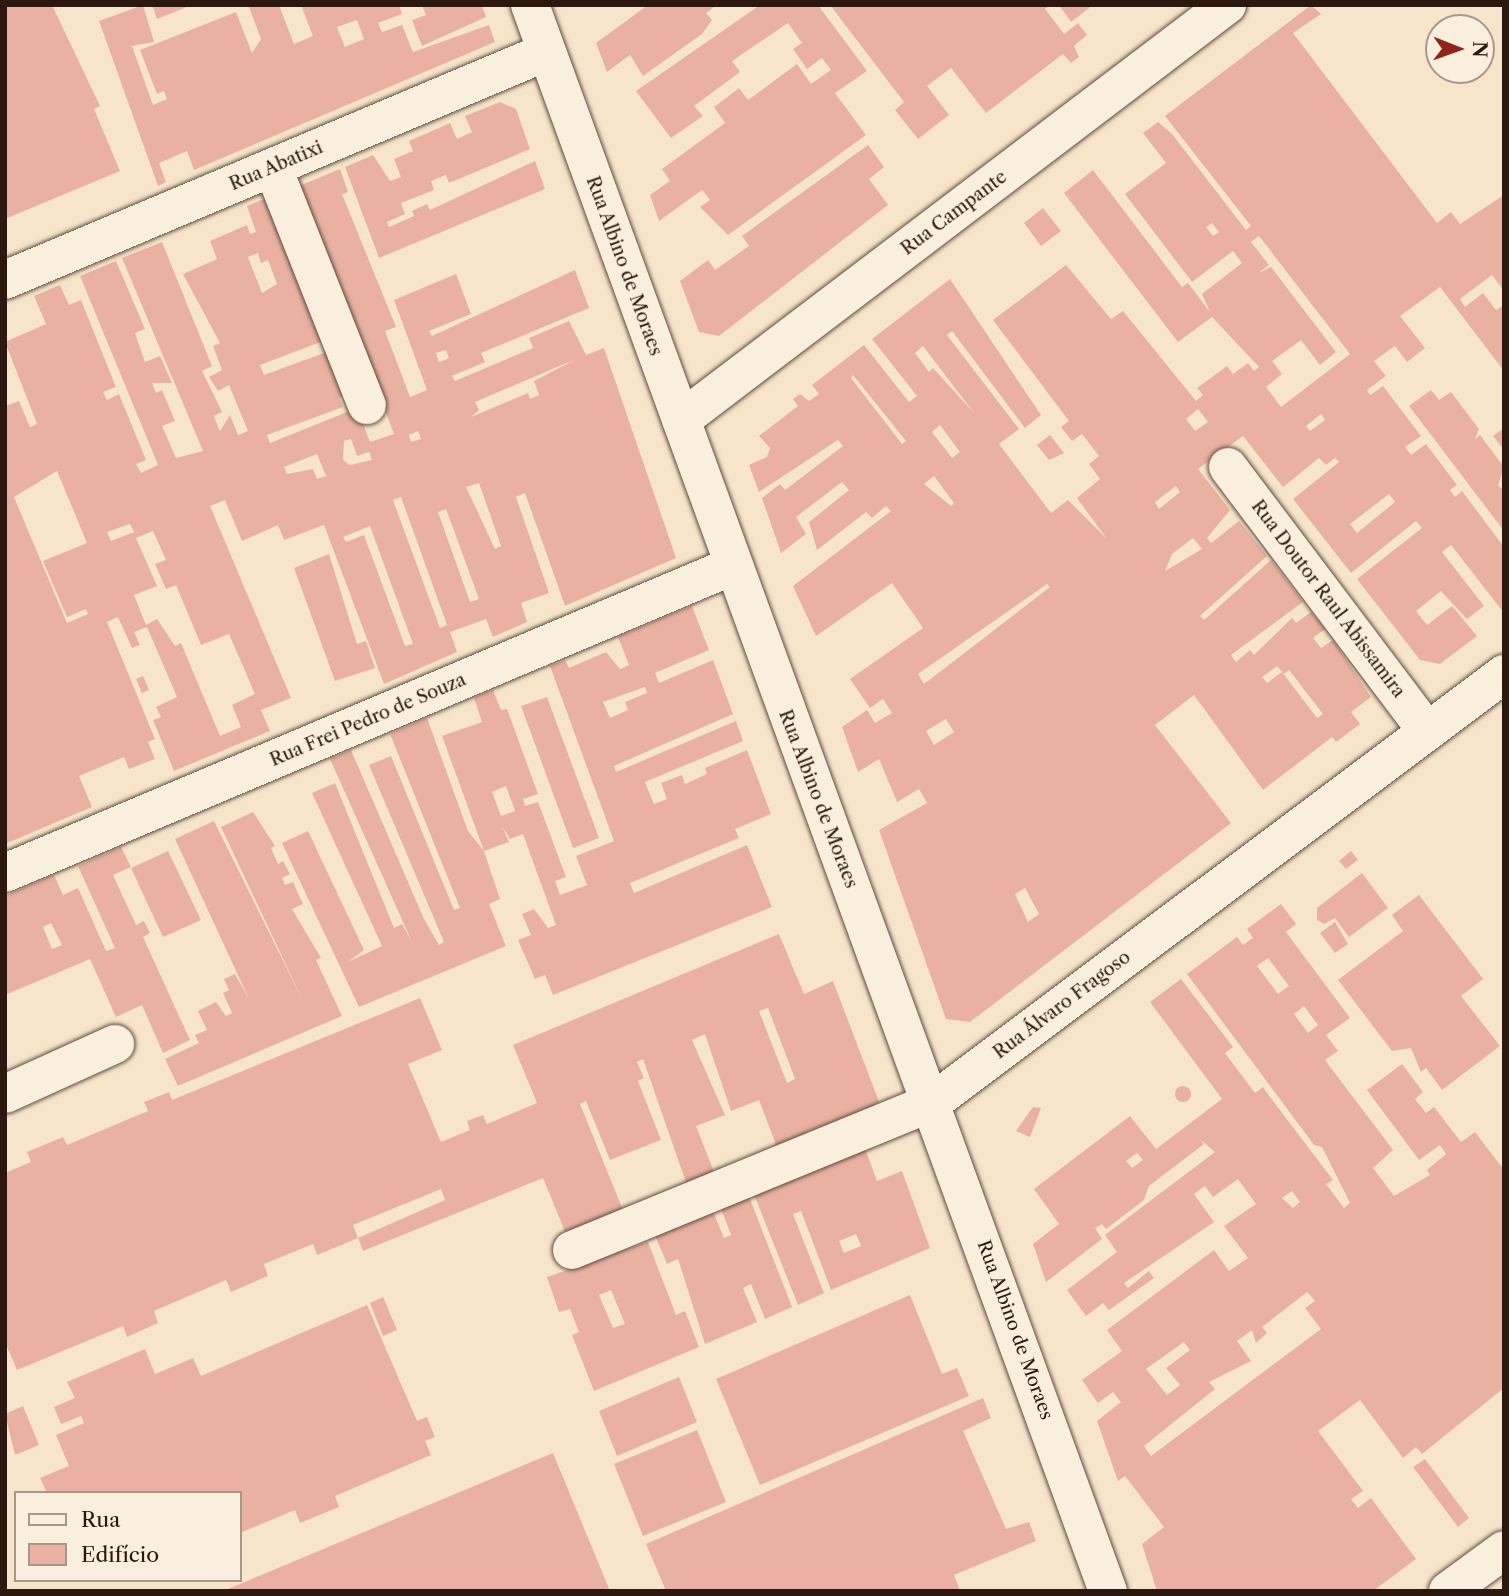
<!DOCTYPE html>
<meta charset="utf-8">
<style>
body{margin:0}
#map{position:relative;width:1509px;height:1596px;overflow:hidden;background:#f7e5cb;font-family:"Libre Caslon Text",serif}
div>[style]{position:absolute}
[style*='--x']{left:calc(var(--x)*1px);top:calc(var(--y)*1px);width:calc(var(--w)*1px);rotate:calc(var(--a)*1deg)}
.building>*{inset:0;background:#eab1a3}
.round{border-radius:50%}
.roads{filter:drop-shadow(0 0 2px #604b3f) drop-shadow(0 0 2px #604b3f)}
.minor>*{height:38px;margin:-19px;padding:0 19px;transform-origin:19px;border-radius:19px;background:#faeedd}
span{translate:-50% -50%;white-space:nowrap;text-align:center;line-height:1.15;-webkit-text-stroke:5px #faeedd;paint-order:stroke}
.street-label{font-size:18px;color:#2d1810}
.frame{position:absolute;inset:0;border:7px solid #2d1810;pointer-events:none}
.legend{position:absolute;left:14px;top:1491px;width:228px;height:91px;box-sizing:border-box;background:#faeedd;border:2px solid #a8988b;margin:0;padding:9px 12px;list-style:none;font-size:21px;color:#2d1810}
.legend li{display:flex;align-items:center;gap:14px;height:35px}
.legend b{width:35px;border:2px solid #a8988b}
.north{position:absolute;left:1425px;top:14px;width:70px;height:70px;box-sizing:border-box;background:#faeedd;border:2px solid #a8988b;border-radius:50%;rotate:91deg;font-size:19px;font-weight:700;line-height:28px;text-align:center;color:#2d1810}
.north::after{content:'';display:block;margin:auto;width:24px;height:32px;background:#8f2418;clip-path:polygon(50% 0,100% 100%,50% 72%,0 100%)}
</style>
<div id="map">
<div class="building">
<i style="clip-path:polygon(5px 5px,52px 5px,100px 106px,94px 109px,120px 171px,5px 219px)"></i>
<i style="clip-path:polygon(evenodd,143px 5px,154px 42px,132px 46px,153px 105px,167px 99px,164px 91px,157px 94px,140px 50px,236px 12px,252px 53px,261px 39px,249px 7px,254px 5px,279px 5px,294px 44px,313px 36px,301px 5px,399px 5px,402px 14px,378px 23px,382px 32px,402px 25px,413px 52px,489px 25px,495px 42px,194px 170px,187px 151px,159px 163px,166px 182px,158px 186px,99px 21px,143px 5px,357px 20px,364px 39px,345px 47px,337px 27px,357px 20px)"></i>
<i style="clip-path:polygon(152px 5px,192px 5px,157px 19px)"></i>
<i style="clip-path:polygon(410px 5px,482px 5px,486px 17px,422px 46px,412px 20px,426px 15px,422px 6px)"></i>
<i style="clip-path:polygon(648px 5px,717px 5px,706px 13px,712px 20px,702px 34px,643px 76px,630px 55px,607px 72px,596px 43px)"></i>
<i style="clip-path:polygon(760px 5px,818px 5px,867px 71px,835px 93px,866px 135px,728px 235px,700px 207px,710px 200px,702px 190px,659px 221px,650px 195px,670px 181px,662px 169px,725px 123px,714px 107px,739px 88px,748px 100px,797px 64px,811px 84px,831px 70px,822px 58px,807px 69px,793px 49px,802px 43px,788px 23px,732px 61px,740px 72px,694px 106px,703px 116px,671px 138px,636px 91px)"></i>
<i style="clip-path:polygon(830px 5px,1049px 5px,1045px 9px,1064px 34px,1078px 23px,1087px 35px,1074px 46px,1079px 57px,1071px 63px,1063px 54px,986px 113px,951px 68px,927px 86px,949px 115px,918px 139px,895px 110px,904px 102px)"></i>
<i style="clip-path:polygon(1059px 5px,1093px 5px,1071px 22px)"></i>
<i style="clip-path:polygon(evenodd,1311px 5px,1321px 14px,1293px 33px,1437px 223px,1451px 212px,1460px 224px,1504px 195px,1504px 291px,1492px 275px,1460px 299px,1465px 307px,1483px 293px,1496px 310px,1504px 305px,1504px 371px,1440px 287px,1400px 316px,1425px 348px,1407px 362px,1395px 346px,1374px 361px,1386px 376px,1367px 390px,1370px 395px,1383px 386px,1421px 436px,1405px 447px,1411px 455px,1426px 444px,1457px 485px,1450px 490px,1455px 497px,1462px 491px,1504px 547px,1504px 613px,1451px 545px,1442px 552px,1484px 606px,1467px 619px,1441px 591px,1416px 611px,1427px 625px,1452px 606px,1477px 636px,1440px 664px,1420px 660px,1357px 579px,1422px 528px,1416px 521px,1351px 573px,1293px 499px,1339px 462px,1335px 458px,1326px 465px,1319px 458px,1283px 487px,1243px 436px,1198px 469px,1230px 510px,1207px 538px,1211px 543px,1239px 521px,1267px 556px,1200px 616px,1204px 620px,1271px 560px,1303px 602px,1231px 655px,1236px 662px,1250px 650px,1254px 655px,1292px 618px,1296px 623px,1311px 612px,1325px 629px,1313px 638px,1321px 648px,1333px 640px,1371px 697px,1351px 712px,1360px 724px,1336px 742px,1332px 737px,1263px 790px,1194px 695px,1155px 725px,1231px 823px,970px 1022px,946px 1019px,879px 830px,927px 803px,919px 789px,897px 802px,879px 759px,858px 772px,842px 727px,867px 710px,875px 723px,892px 713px,883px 699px,870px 708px,850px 679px,923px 628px,892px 583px,816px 636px,793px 586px,891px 511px,886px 506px,872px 518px,866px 512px,817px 550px,809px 522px,849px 490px,842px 482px,796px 517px,806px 534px,781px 553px,762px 498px,780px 484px,785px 490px,843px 446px,838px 440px,759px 492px,749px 465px,767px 457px,770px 448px,759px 436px,798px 406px,793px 399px,800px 394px,809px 401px,819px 394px,812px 385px,864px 345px,909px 402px,917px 396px,872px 339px,950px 279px,1041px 415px,1025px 428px,952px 331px,947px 335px,1019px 429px,999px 444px,1051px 513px,1068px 500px,1107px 539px,1077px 498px,1100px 479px,1089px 464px,1099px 456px,1082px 434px,1072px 441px,1061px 427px,1069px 421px,993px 320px,1066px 265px,1111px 319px,1123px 311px,1196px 401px,1203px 395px,1197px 388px,1227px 366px,1233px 374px,1248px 363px,1254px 371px,1259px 367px,1212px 317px,1178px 342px,1064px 193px,1093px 170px,1182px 287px,1188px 283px,1210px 312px,1202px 294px,1242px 263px,1233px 251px,1192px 282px,1125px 194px,1166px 163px,1143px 133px,1158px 122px,1172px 134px,1246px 230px,1251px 226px,1165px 116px,1311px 5px,1212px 223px,1219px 232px,1213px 236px,1206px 227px,1212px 223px,1311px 5px,1259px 236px,1350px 354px,1281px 407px,1266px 387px,1282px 374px,1272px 361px,1301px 340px,1320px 365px,1336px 352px,1271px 267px,1258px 273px,1269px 265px,1251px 242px,1259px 236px,1311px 5px,923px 346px,974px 413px,933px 368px,929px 372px,915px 353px,923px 346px,1311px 5px,853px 375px,906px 441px,902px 444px,851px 378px,853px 375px,1311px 5px,1198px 409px,1208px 422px,1195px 431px,1186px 419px,1198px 409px,1311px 5px,1321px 414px,1325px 420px,1310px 431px,1306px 426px,1321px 414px,1311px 5px,940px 425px,960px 452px,952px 458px,932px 432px,940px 425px,1311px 5px,934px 476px,954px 503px,951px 506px,924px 484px,934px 476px,1311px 5px,1176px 486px,1180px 492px,1159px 509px,1155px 502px,1176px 486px,1311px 5px,1389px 494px,1395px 502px,1357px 533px,1350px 524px,1389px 494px,1311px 5px,1193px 538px,1202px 549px,1165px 571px,1172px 554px,1193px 538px,1311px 5px,1047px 584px,1050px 587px,924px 684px,918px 674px,1047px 584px,1311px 5px,1277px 666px,1284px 674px,1289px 670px,1323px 714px,1317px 718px,1282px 672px,1267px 683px,1262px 677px,1277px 666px,1311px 5px,946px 719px,954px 732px,934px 745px,926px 731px,946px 719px,1311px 5px,1025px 888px,1039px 914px,1028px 922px,1015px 894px,1025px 888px)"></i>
<i style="clip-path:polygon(500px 102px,516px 109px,530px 149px,449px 183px,446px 175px,431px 181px,434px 190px,401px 203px,405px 214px,387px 222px,389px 227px,414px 216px,412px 211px,427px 204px,430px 210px,535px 161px,545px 189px,379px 258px,345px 167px,373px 155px,390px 181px,401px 177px,394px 159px,413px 151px,409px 141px,450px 123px,457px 139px,472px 132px,465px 116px)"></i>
<i style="clip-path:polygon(868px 145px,884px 167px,869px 179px,888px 205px,719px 336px,699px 332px,680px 281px,708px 260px,715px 270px,749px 246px,742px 236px)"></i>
<i style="clip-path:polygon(evenodd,340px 169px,348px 192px,342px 194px,396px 327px,385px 331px,410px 397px,427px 390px,394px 300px,456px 274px,471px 314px,429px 331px,432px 336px,575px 270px,589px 308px,481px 353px,485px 362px,452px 376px,455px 381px,533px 348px,529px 338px,569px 321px,586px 355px,604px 348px,676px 558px,565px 606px,525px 493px,516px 497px,549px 593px,521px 603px,527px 622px,493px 637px,486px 619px,450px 632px,457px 652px,384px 684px,324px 525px,284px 540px,278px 525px,242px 541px,225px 500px,210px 506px,291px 698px,261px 710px,270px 731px,174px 771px,153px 720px,161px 717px,156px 707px,177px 697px,147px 627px,134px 632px,140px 645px,132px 648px,118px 617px,107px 622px,155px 739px,148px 742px,155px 759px,129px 769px,124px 757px,79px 776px,92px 807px,5px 844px,5px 406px,19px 401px,30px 427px,37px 424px,5px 342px,46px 324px,34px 296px,60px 285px,69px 305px,81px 300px,116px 387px,103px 392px,107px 400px,119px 394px,146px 460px,136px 464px,141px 473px,158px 465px,80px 276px,116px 261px,145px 329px,135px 333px,145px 362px,160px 356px,172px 383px,152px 383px,156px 393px,162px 390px,175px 421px,162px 426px,176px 458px,203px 451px,122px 258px,162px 242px,212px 366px,202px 371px,222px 412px,214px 416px,220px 431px,230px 415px,238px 435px,248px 431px,229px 385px,218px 391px,209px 377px,222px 370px,213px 346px,220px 343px,183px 274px,217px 259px,210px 241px,247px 225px,250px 234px,256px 232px,247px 206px,276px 194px,331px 338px,260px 365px,264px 375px,335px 349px,351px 393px,339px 398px,343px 407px,267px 435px,270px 443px,357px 408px,370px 442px,394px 434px,299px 186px,340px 169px,258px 253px,261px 263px,268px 260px,277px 284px,262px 293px,248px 257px,258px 253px,340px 169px,446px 350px,449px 358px,439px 362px,436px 353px,446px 350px,340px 169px,576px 359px,534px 381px,539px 395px,530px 399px,528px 393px,471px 417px,479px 410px,475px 402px,576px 359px,340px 169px,418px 431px,421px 439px,411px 442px,409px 435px,418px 431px,340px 169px,351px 439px,357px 456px,369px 452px,372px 460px,350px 465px,343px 460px,344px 441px,351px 439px,340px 169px,317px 454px,326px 476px,317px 479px,313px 469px,287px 474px,284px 467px,317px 454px,340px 169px,57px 471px,87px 543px,43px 561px,67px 617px,86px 609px,88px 614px,67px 623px,14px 497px,57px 471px,340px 169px,479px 483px,501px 546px,495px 549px,466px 487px,479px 483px,340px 169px,401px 497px,447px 625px,440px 628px,393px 500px,401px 497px,340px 169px,446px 509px,479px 599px,470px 602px,438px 512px,446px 509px,340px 169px,130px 524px,134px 532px,111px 541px,107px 532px,130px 524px,340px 169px,370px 526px,413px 644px,405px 646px,364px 535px,346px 542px,343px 537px,370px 526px,340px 169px,153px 531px,166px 560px,155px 564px,166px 589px,176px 585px,201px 645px,229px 634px,255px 694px,232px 705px,241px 727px,220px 736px,181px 643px,175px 646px,157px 619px,146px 625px,134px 595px,157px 586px,136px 538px,153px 531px)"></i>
<i style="clip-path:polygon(1043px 208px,1061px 231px,1041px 246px,1024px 223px)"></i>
<i style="clip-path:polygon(1431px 390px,1439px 400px,1451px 392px,1479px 429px,1475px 439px,1480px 435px,1504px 467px,1498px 486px,1504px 490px,1504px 531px,1409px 406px)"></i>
<i style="clip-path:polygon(1504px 428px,1504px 450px,1493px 436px)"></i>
<i style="clip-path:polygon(1050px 435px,1064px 453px,1049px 460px,1037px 445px)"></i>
<i style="clip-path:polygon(329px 554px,357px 644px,366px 641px,375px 668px,335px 681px,294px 568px)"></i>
<i style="clip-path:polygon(evenodd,692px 606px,709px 650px,655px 673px,659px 683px,713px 660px,733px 714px,614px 766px,616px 772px,736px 721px,743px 741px,645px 782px,654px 804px,667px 799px,661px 783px,682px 775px,685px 784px,707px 774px,705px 768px,747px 750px,771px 814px,735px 829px,739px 838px,630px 883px,634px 893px,747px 845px,772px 907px,553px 995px,545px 975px,535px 979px,518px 940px,531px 935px,522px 914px,534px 909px,548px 928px,556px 925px,523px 834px,510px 839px,502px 826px,509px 842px,484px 851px,442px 736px,482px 722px,474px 698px,493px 690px,501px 710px,507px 709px,538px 794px,523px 799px,525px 806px,538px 802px,566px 877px,555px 881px,560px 895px,587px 885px,576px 856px,614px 841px,550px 666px,565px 660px,569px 668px,606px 652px,620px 669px,629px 665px,618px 637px,692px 606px,645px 687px,647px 693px,625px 702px,628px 710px,610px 718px,603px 702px,645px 687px,692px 606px,506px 786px,515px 811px,501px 816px,492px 792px,506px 786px)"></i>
<i style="clip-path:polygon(143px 676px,149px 690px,142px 693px,136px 679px)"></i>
<i style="clip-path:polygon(547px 697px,599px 838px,573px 848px,521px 706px)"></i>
<i style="clip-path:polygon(427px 718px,468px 831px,484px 851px,500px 899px,489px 904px,506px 946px,359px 1007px,282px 843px,308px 831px,364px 950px,348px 962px,382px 946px,312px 793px,335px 783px,394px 928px,402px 924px,412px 942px,330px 759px,351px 750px,424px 919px,439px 945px,444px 942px,369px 765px,391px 756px,454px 910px,460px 908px,390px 734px)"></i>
<i style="clip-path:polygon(253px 812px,275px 846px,271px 848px,278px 864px,283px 861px,290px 874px,282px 878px,285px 885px,293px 882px,303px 904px,292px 909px,321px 958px,316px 960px,342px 1016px,178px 1086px,165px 1059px,199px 1043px,195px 1035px,207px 1030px,198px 1011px,216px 1002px,226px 1016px,232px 1013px,223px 993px,229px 990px,224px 979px,235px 974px,249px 999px,175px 839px,214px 821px,303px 1001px,221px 827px)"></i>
<i style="clip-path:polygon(evenodd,121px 847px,131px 867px,113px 875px,136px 925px,144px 921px,150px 933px,143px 937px,190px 1040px,163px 1053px,142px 1005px,116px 1017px,90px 959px,5px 995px,5px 896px,54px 875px,63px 895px,78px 888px,106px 951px,115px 948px,78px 866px,121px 847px,51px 923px,62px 945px,52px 949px,43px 927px,51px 923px)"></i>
<i style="clip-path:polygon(168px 851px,201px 920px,163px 937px,131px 868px)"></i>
<i style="clip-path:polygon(1351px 851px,1358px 860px,1346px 869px,1339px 861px)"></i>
<i style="clip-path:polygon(1362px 873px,1388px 908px,1349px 937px,1335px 918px,1324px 924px,1317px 920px,1317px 908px)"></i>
<i style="clip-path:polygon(1419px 895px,1483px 979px,1461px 996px,1500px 1046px,1442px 1090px,1426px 1068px,1421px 1072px,1411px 1048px,1392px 1051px,1338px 980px,1403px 931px,1392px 915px)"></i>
<i style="clip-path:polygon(evenodd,1281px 904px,1296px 924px,1286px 932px,1350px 1018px,1326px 1035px,1338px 1051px,1325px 1060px,1393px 1150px,1373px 1168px,1394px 1196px,1430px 1175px,1427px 1170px,1446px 1154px,1440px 1145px,1419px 1160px,1367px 1090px,1402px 1064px,1423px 1092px,1415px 1099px,1426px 1113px,1434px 1107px,1461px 1142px,1475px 1132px,1504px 1170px,1504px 1388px,1422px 1454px,1416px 1447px,1403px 1458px,1360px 1400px,1318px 1431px,1363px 1491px,1351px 1499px,1358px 1508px,1371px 1498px,1416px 1559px,1373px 1591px,1157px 1591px,1142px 1544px,1164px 1527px,1125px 1476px,1118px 1481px,1097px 1421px,1121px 1402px,1113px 1392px,1098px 1403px,1082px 1380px,1122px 1351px,1107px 1330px,1214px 1250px,1229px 1271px,1248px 1258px,1224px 1226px,1256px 1204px,1238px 1179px,1213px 1197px,1205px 1186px,1194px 1194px,1214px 1222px,1124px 1283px,1128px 1288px,1149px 1271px,1154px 1278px,1109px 1310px,1103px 1303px,1086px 1316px,1067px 1290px,1117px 1252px,1105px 1235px,1215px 1152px,1200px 1139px,1204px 1144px,1149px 1186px,1144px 1200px,1106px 1229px,1102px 1224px,1095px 1228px,1102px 1239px,1046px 1282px,1033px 1244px,1059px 1224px,1034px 1189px,1130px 1116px,1156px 1149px,1222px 1099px,1150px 1002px,1181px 979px,1233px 1047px,1225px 1053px,1255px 1093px,1263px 1087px,1270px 1097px,1333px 1180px,1326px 1184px,1344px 1208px,1350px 1203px,1322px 1147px,1314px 1145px,1187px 974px,1237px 937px,1243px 945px,1253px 938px,1247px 929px,1281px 904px,1268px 958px,1289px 986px,1278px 994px,1257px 966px,1268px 958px,1281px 904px,1304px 1006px,1318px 1025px,1308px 1033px,1294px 1014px,1304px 1006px,1281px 904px,1137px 1153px,1143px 1160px,1132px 1168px,1126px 1161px,1137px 1153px,1281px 904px,1292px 1191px,1300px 1202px,1293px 1208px,1282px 1198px,1292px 1191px,1281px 904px,1307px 1292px,1315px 1301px,1305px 1308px,1321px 1329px,1151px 1456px,1144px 1446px,1215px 1389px,1209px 1382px,1251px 1361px,1237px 1341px,1252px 1330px,1256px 1343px,1267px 1333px,1262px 1327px,1307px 1292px,1281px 904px,1184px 1342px,1190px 1350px,1166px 1368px,1180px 1385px,1167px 1395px,1146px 1369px,1184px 1342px)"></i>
<i style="clip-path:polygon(1335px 922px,1348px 944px,1335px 953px,1320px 933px)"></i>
<i style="clip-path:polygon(evenodd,779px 934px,804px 994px,833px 981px,881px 1107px,778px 1150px,759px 1100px,731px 1111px,705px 1034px,692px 1040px,725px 1115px,696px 1126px,716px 1177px,688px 1188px,643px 1059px,637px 1062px,644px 1078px,638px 1081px,661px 1140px,610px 1160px,586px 1101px,580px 1104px,625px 1215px,568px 1239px,543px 1178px,363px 1251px,358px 1238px,445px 1200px,441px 1189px,353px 1225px,358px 1238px,317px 1255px,313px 1244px,264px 1264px,268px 1276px,231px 1292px,226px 1280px,154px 1311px,158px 1323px,127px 1337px,123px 1326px,17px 1370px,5px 1342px,5px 1173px,31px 1162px,27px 1152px,63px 1137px,67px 1145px,148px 1111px,144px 1102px,169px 1092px,172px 1100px,420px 998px,442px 1050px,408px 1064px,441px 1142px,470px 1130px,467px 1121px,483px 1115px,487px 1124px,537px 1103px,513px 1045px,779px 934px,768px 1008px,795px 1079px,787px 1083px,759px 1011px,768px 1008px)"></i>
<i class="round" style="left:1175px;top:1086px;width:16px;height:16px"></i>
<i style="clip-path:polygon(1033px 1107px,1041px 1108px,1030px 1137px,1016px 1131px)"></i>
<i style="clip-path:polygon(evenodd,864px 1146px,877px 1181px,902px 1171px,930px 1248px,831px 1290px,801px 1211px,793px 1214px,824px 1293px,798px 1305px,753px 1192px,864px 1146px,856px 1234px,861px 1246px,844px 1253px,839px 1241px,856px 1234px)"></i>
<i style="clip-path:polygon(748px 1194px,792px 1307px,765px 1319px,751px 1284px,743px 1288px,757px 1322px,705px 1344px,678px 1259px,667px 1264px,654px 1233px,712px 1209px,724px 1238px,731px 1235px,720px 1206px)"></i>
<i style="clip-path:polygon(evenodd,648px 1242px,676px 1315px,685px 1311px,699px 1347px,594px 1391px,572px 1335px,579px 1332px,570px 1309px,559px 1312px,547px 1277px,648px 1242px,611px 1290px,625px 1324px,613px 1328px,599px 1295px,611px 1290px)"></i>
<i style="clip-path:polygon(910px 1295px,942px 1374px,957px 1368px,969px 1396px,760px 1485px,716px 1379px)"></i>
<i style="clip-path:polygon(383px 1297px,397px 1330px,383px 1336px,370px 1303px)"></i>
<i style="clip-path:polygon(367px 1305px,417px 1421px,427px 1417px,435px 1437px,425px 1441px,431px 1455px,335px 1496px,339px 1507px,300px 1523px,295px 1510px,240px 1533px,240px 1493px,47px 1493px,40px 1478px,69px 1466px,56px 1435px,84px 1423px,81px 1416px,61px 1424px,54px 1407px,75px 1398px,67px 1382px,145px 1349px,155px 1374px,193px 1358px,201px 1376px)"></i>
<i style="clip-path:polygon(679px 1377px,697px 1422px,617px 1456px,599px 1411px)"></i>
<i style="clip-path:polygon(983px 1398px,991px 1418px,963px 1431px,1006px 1529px,1029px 1522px,1036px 1541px,954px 1575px,960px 1590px,666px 1591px,646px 1544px)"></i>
<i style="clip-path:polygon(23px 1406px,39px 1445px,15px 1455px,5px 1414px)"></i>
<i style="clip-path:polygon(697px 1430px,726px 1502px,643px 1536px,614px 1464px)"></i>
<i style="clip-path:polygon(553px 1453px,610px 1591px,223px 1591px)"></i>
<i style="clip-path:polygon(1425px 1459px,1469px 1518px,1458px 1527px,1413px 1467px)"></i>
</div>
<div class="roads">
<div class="minor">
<i style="--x:530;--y:5;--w:1688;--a:69.98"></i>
<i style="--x:273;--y:168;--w:255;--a:68.4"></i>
<i style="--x:5;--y:280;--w:587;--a:-22.85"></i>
<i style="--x:681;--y:420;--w:686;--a:-37.24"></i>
<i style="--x:1228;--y:467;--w:331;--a:53"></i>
<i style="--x:5;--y:873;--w:787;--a:-22.88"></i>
<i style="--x:5;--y:1094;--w:121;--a:-24.4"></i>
<i style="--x:572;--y:1250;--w:390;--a:-22.3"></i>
<i style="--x:933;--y:1102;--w:714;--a:-36.85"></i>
<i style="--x:1448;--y:1591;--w:69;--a:-36.2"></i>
</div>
</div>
<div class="street-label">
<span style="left:276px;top:166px;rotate:-23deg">Rua Abatixi</span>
<span style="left:954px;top:213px;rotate:-37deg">Rua Campante</span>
<span style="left:624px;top:266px;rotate:70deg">Rua Albino de Moraes</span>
<span style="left:1328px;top:599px;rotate:53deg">Rua Doutor Raul Abissamira</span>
<span style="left:368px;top:720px;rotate:-23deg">Rua Frei Pedro de Souza</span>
<span style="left:818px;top:799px;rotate:69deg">Rua Albino de Moraes</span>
<span style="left:1062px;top:1005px;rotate:-37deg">Rua Álvaro Fragoso</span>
<span style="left:1015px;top:1330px;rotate:70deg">Rua Albino de Moraes</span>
</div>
<div class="frame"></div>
<ul class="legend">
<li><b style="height:9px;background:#faeedd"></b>Rua</li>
<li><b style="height:19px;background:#eab1a3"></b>Edifício</li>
</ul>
<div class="north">N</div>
</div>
